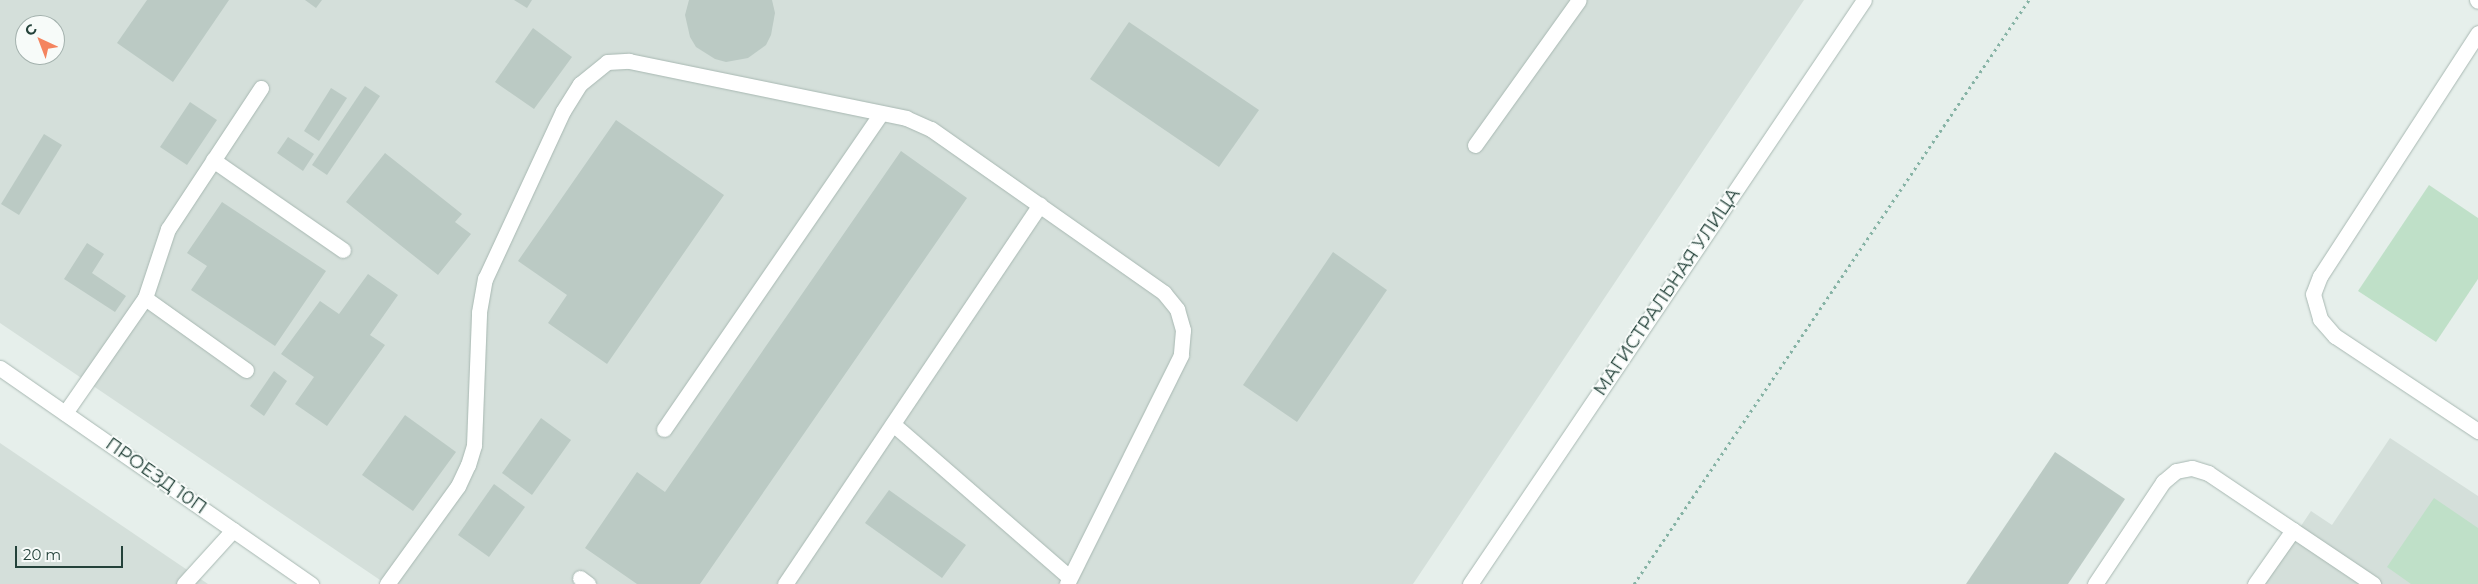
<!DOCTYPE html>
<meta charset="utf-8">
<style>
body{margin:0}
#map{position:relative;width:2478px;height:584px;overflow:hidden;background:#e6efeb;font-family:Montserrat,sans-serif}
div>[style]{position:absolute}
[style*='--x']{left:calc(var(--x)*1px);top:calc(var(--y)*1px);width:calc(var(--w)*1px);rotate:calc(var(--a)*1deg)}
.built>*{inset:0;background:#d4dfda}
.green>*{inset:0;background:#bfe0c8}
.building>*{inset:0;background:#bbcac4}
.path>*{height:3px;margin-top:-1.5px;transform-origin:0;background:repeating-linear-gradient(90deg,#86b3a5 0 2.5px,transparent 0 6.5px)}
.roads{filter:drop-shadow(0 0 1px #a8b8b2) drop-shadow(0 0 1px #a8b8b2)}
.lane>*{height:15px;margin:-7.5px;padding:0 7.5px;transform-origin:7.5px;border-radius:7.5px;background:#fff}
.street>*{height:15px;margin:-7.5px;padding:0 7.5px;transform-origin:7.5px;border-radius:7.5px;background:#fff}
.secondary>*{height:15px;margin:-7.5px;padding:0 7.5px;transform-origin:7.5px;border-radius:7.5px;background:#fff}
span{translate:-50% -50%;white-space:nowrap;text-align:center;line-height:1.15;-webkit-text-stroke:4px #f7fbf9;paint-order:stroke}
.street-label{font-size:18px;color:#24423a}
.north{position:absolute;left:15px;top:15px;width:50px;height:50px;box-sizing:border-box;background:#f7fbf9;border:1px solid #a3b1ad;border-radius:50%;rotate:317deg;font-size:14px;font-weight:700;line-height:20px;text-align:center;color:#24423a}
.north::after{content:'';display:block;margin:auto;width:18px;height:22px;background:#f4845f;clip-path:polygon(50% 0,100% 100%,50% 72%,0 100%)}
.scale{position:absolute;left:15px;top:546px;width:108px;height:22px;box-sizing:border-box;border:2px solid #24423a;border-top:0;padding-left:6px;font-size:15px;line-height:18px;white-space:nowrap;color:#24423a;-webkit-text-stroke:4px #f7fbf9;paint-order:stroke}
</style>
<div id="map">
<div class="built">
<i style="clip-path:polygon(evenodd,0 0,1804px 0,1413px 584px,386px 584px,0 323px,0 0,25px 25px,55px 25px,55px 55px,25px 55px,25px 25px)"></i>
<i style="clip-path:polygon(2390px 438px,2478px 496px,2478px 584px,2262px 584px,2311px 511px,2332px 525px)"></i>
<i style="clip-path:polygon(0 443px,208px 584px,0 584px)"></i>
</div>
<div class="green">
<i style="clip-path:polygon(2429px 185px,2478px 218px,2478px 279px,2436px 342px,2358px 291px)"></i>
<i style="clip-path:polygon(2434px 498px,2478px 528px,2478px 584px,2411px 584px,2387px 567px)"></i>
</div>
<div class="building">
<i style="clip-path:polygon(147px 0,229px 0,173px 82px,117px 43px)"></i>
<i style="clip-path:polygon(305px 0,322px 0,316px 8px)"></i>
<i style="clip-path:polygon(514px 0,532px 0,527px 8px)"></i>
<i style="clip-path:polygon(689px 0,772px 0,775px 13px,771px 35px,766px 45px,748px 58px,726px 62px,715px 59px,696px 47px,690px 37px,685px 15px)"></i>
<i style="clip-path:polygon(1129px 22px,1259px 110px,1219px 167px,1090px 79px)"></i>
<i style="clip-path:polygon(533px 28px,572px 57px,534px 109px,495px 82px)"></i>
<i style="clip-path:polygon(365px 86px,380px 96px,327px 175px,312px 165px)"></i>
<i style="clip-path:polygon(331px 88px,347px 98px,319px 141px,304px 131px)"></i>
<i style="clip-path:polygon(190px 102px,217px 120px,187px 165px,160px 147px)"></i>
<i style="clip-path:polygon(616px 120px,724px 195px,607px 364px,548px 323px,567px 295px,518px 261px)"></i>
<i style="clip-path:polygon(44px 134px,62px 145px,19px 215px,1px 204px)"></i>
<i style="clip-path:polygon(288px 137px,314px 154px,303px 171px,277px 153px)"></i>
<i style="clip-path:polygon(901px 151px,967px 198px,700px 584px,637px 584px,585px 548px,637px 472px,665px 492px)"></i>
<i style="clip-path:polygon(385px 153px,462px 214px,455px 222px,471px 234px,438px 275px,346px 202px)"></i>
<i style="clip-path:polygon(222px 202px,326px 271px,275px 346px,191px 290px,207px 266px,187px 253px)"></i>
<i style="clip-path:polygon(87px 243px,104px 254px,92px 273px,126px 296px,115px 312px,64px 279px)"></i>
<i style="clip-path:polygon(1333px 252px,1387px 290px,1297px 422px,1243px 385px)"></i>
<i style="clip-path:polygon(368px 274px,398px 295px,370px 335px,385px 345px,327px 426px,295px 404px,314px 377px,281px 354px,320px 301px,339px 314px)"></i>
<i style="clip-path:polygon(274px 371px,287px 381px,264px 416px,250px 406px)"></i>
<i style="clip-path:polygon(405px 415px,456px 452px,413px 511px,362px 475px)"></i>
<i style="clip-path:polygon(541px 418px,571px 440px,532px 495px,502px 473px)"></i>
<i style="clip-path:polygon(2055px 452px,2125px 499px,2068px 584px,1966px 584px)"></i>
<i style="clip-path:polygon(494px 484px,525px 507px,489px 557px,458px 535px)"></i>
<i style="clip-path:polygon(889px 490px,966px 545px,942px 578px,865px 523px)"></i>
</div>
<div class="path">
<i style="--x:1634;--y:584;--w:705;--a:-55.93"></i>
</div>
<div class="roads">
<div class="lane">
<i style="--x:2477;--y:0;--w:1;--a:45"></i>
<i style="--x:2478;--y:33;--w:290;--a:123"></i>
<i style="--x:2320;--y:276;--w:19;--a:111"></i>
<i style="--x:2313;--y:294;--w:26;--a:74"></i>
<i style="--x:2320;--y:319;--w:23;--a:49"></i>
<i style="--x:2335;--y:336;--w:172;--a:33.6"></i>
<i style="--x:1475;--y:145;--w:178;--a:-54.4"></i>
<i style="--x:213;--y:160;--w:158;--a:34.7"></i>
<i style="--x:145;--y:298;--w:124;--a:35.5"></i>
<i style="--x:65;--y:413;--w:140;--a:-55.2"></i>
<i style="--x:145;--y:298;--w:73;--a:-71.6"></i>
<i style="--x:168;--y:229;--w:169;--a:-56.6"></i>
<i style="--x:893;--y:424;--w:233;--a:41"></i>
<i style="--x:664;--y:429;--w:383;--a:-55.5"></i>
<i style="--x:580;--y:578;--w:10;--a:37"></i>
<i style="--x:184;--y:584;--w:73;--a:-47.8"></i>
<i style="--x:387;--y:584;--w:121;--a:-54.1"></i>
<i style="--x:458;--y:486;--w:23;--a:-65"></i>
<i style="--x:468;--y:465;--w:21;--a:-73"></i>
<i style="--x:474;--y:445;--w:133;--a:-87.8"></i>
<i style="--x:479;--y:312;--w:34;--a:-80"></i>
<i style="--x:485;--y:279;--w:185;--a:-65.1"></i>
<i style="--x:563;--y:111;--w:32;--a:-58"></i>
<i style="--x:580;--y:84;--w:35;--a:-39"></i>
<i style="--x:607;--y:62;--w:22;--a:-3"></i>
<i style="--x:629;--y:61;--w:283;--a:11.6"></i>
<i style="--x:906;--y:118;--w:27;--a:24"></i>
<i style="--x:931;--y:129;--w:285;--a:35.1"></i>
<i style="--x:1164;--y:293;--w:21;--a:51"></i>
<i style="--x:1177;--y:309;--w:22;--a:74"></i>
<i style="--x:1183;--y:330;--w:25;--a:95"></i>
<i style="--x:1181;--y:355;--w:256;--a:116.5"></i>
<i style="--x:785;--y:584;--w:457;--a:-56.1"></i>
<i style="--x:2095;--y:584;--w:123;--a:-56.3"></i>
<i style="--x:2163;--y:482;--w:17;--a:-40"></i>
<i style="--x:2176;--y:471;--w:16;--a:-11"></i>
<i style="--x:2192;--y:468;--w:17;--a:17"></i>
<i style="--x:2208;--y:473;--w:199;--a:33.9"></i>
<i style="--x:2255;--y:584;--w:66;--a:-54.9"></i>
</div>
<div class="street">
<i style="--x:0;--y:368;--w:379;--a:34.8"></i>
</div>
<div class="secondary">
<i style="--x:1470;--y:584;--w:704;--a:-55.99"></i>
</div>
</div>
<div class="street-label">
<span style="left:1667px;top:292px;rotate:-56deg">МАГИСТРАЛЬНАЯ УЛИЦА</span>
<span style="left:156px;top:476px;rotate:35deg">ПРОЕЗД 10П</span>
</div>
<div class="north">С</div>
<div class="scale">20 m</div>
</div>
